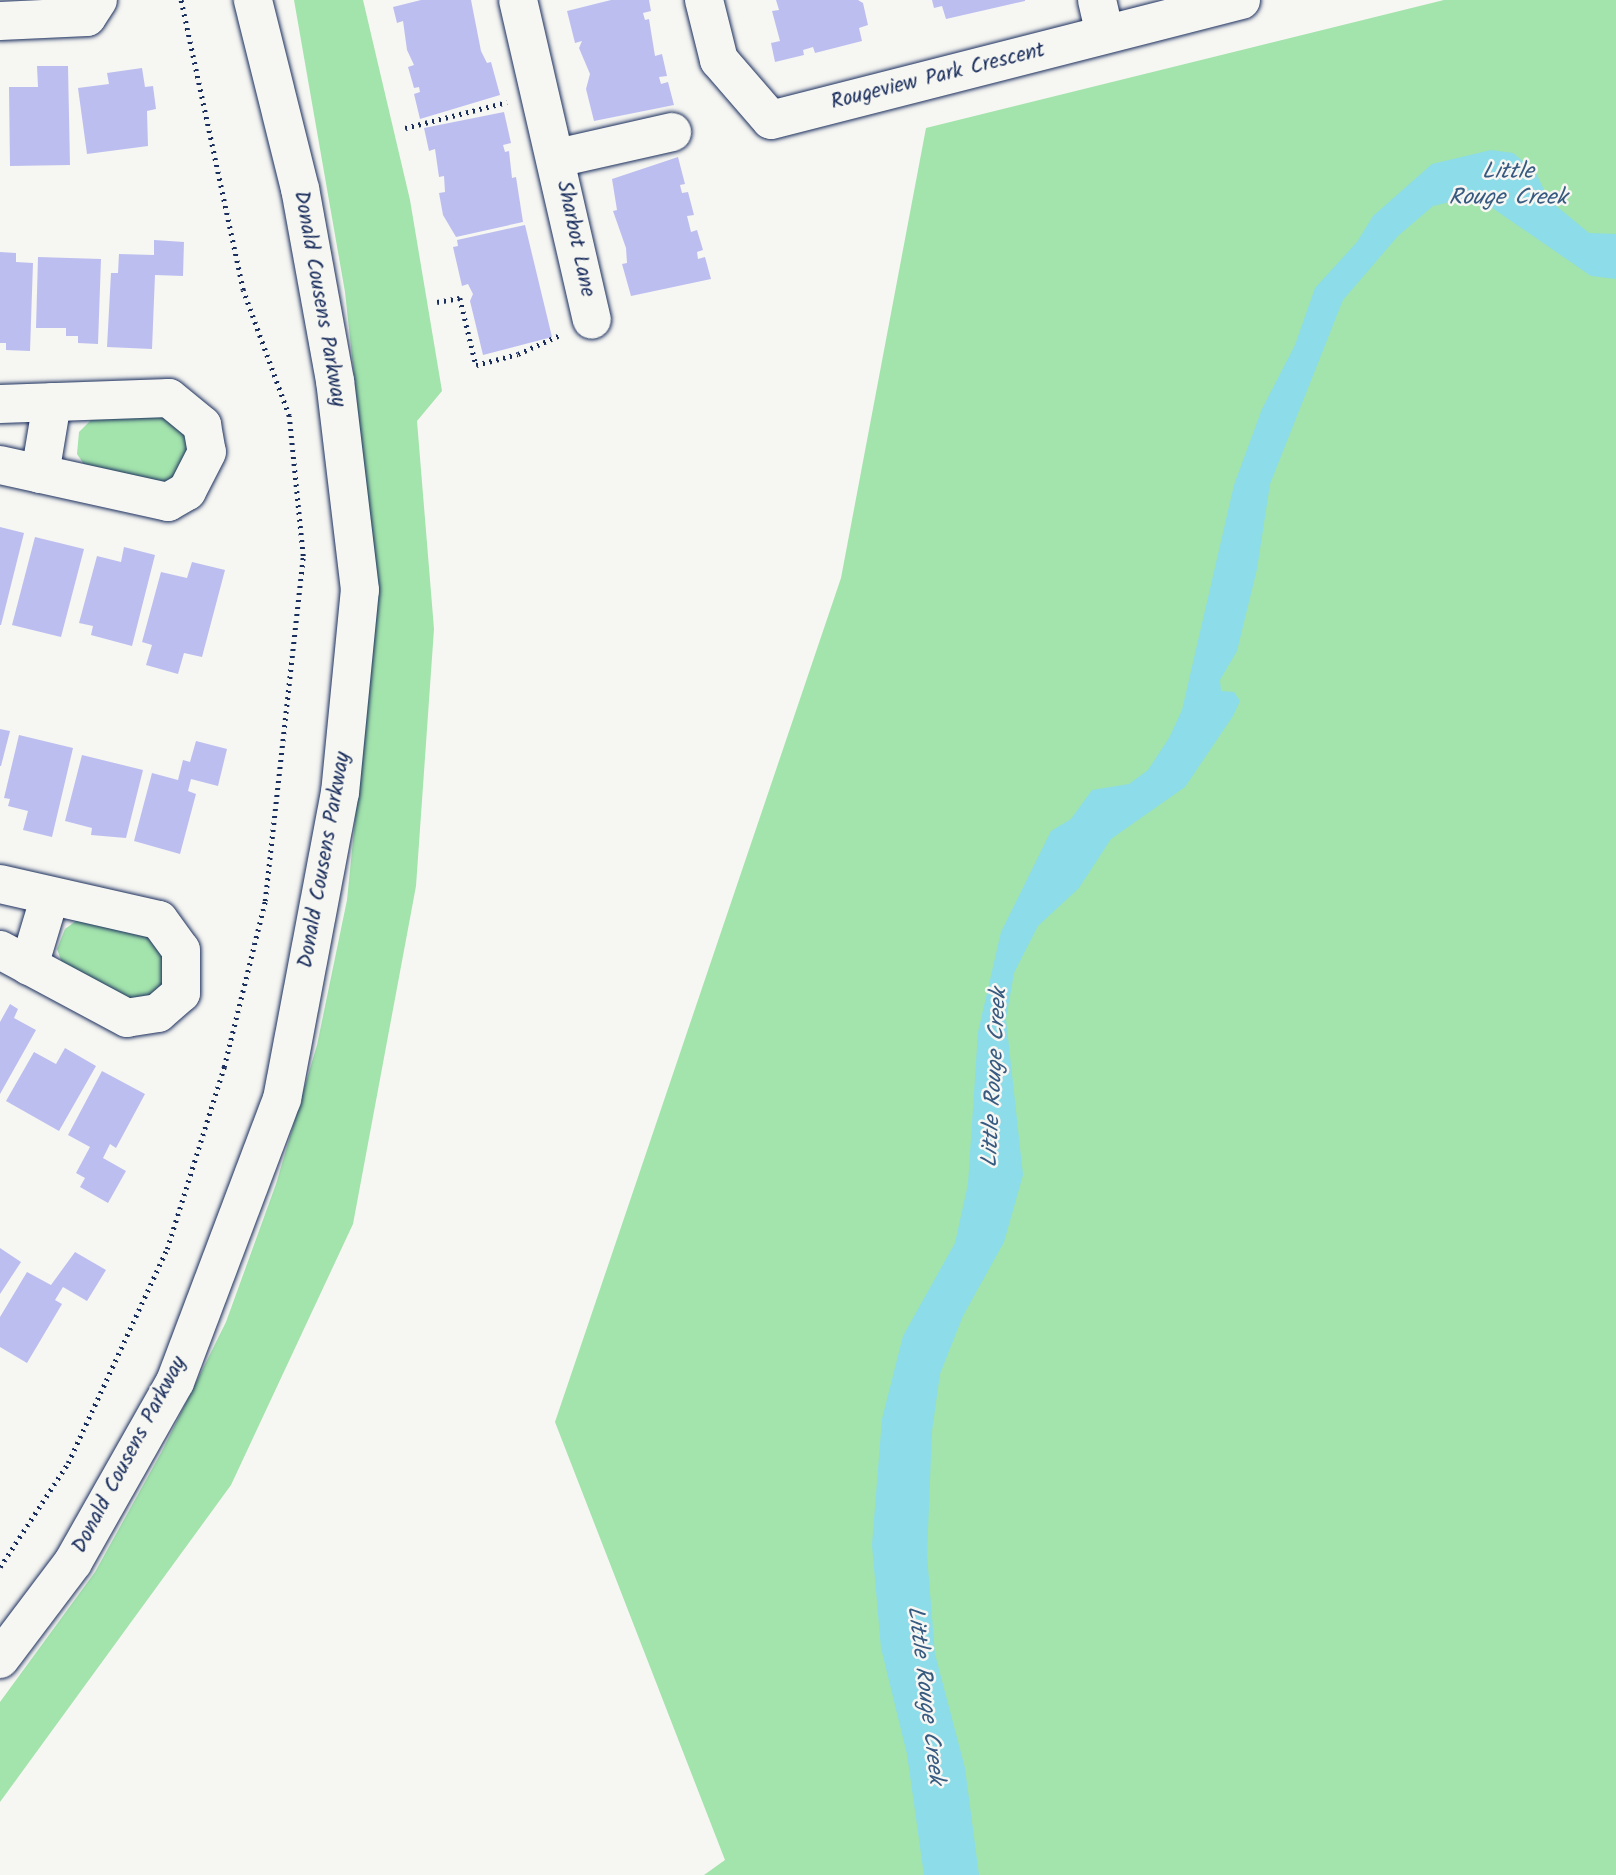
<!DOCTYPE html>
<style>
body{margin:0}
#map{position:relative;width:1616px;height:1875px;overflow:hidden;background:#f6f6f2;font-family:Kalam,sans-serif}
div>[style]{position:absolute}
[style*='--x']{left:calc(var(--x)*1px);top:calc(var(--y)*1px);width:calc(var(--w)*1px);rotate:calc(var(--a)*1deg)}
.green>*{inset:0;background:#a3e3ac}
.water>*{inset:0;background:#8cdce9}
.building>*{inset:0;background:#bdbef0}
.path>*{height:4.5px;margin-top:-2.25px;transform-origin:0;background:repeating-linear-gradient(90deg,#1b2f5e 0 2px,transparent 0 7px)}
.roads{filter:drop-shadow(0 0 2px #1b2f5e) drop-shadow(0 0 2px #1b2f5e)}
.minor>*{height:38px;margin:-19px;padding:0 19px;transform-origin:19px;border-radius:19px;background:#f6f6f2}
.major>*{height:38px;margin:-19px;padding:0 19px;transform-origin:19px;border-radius:19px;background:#f6f6f2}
span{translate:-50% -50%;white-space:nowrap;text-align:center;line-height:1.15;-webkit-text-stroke:5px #f6f6f2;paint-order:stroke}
.street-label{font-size:21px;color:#1b2f5e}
.water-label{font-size:23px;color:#375a81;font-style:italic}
</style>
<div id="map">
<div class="green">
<i style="clip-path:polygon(294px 0,363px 0,410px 200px,442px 391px,417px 421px,434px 629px,416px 886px,353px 1224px,231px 1485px,0 1802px,0 1702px,95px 1572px,162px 1451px,226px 1322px,276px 1184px,317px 1045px,347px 900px,363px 741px,366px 485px,345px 292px)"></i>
<i style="clip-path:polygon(1444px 0,1616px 0,1616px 1875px,704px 1875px,725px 1860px,555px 1422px,841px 578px,926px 128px)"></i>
<i style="clip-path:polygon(158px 414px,178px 421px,193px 447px,186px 474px,162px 486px,87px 469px,77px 454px,79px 432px,93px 418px)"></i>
<i style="clip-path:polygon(80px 918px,160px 939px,165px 988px,142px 1003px,119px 1001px,62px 963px,57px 949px,65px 929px)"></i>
</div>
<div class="water">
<i style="clip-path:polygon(1491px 150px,1513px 153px,1535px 171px,1549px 200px,1589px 233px,1616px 234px,1616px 279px,1591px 276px,1475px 196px,1433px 206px,1398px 236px,1343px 300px,1270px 484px,1257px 569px,1237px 651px,1220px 680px,1221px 691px,1234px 692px,1240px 701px,1233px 716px,1185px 787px,1111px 839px,1079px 888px,1038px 926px,1014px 973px,1006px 1019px,1023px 1175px,1004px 1242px,963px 1316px,940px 1374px,932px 1431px,927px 1555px,935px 1654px,965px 1768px,979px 1875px,924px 1875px,907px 1754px,881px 1648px,872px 1545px,882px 1419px,903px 1336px,955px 1243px,968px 1184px,978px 1032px,1001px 932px,1051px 831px,1071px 819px,1092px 790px,1129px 784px,1148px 770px,1169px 738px,1182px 710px,1234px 485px,1262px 409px,1295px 345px,1315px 288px,1357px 242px,1373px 216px,1432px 164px)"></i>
</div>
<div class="building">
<i style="clip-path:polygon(421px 0,471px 0,481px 51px,487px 63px,491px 62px,500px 95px,420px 119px,414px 94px,420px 92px,419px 87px,414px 88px,408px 67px,414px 65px,407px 50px,403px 21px,397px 23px,393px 7px)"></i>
<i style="clip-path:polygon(611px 0,649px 0,651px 11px,643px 13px,645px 20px,649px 19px,655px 56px,662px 54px,667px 76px,659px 77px,661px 84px,668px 82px,674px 105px,594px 121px,586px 89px,590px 74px,579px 48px,582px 41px,575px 43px,567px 11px)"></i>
<i style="clip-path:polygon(776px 0,858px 0,863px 3px,868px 25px,859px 28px,862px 41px,815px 53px,813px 47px,803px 50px,804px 55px,775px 62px,771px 43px,780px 41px,772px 11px,779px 10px)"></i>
<i style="clip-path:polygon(932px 0,1025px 0,1025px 1px,946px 19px,942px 6px,934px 8px)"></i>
<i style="clip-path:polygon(37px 66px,68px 66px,70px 165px,10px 166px,9px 87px,38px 87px)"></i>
<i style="clip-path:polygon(142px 68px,145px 87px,153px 86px,156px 109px,147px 111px,148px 146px,87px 154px,78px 88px,109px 84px,107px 73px)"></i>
<i style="clip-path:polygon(504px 112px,511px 143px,503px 145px,505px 152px,509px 151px,512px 178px,516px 177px,523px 222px,456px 237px,443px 215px,439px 193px,445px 192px,444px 176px,439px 177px,435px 149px,429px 151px,424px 128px)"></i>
<i style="clip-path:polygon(678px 157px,685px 184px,680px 185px,682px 193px,688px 192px,694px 215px,687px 216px,691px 232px,697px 230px,703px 250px,697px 252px,698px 259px,705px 257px,711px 279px,631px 296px,622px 264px,627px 263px,626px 248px,613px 211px,617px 210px,612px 179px)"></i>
<i style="clip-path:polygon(525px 225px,552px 337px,483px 355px,470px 301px,473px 294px,468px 284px,462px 286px,453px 247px,458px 246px,457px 240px)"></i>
<i style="clip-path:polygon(154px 240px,184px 242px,183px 276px,155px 275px,152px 349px,107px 347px,111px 273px,118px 273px,119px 254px,154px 255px)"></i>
<i style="clip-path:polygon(0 252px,16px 253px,16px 262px,33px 263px,30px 351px,6px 350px,6px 343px,0 343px)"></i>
<i style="clip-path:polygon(38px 257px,101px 259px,98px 344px,78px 343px,78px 336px,66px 336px,66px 328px,36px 328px)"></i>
<i style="clip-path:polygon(0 527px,24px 533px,1px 625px,0 625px)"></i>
<i style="clip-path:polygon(35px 537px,84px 549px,61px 637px,12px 625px)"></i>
<i style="clip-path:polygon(124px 547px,155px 555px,132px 646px,91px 635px,93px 626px,79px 623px,97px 556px,121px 562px)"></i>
<i style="clip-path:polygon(192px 562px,225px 570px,202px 657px,184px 653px,178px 674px,146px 665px,152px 645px,142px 642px,161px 572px,187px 578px)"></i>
<i style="clip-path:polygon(0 729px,10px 731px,1px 766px,0 766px)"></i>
<i style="clip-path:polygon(19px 735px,73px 748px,52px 837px,23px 830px,28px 811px,8px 806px,10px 799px,4px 798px)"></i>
<i style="clip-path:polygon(196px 741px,227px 749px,218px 786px,191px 779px,188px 791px,196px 794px,180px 854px,134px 841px,152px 773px,178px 780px,183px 760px,190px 762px)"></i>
<i style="clip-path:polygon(82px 755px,143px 770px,126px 838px,91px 835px,92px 828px,65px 821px)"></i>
<i style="clip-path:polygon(10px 1004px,18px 1009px,14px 1018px,36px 1030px,0 1094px,0 1022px)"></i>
<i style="clip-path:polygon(65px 1048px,96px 1066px,59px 1131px,6px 1101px,34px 1052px,56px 1064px)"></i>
<i style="clip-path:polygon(102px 1071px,145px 1094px,116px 1148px,110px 1144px,103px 1158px,126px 1171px,108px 1203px,80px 1187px,85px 1178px,76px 1173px,90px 1147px,68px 1135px)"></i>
<i style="clip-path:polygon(0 1248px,21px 1262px,0 1294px)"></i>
<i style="clip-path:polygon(75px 1252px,106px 1270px,87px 1301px,63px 1287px,55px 1300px,62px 1304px,27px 1363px,0 1347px,0 1317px,27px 1272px,51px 1285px)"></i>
</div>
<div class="path">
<i style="--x:405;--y:128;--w:105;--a:-14.3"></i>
<i style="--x:437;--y:302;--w:23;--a:-10"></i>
<i style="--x:460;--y:298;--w:69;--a:76.6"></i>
<i style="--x:476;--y:365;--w:43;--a:-14.7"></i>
<i style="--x:518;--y:354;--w:46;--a:-24.3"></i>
<i style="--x:0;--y:1567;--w:124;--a:-56.8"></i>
<i style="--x:68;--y:1463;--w:236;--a:-65.2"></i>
<i style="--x:167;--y:1249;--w:191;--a:-72.6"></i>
<i style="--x:224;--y:1067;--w:171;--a:-76.1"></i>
<i style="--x:265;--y:901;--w:347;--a:-83.7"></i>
<i style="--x:303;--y:556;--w:141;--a:-95.7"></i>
<i style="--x:289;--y:416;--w:134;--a:-110.1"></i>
<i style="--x:243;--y:290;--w:297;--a:-102.1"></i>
</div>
<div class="roads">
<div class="minor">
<i style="--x:518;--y:0;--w:328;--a:77"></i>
<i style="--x:704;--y:0;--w:62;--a:76"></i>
<i style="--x:719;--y:60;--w:79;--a:49.1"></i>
<i style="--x:771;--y:120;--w:485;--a:-14.3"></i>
<i style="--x:1097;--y:0;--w:35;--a:77"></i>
<i style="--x:0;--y:21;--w:87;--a:-2.6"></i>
<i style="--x:87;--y:17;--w:20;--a:-57"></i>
<i style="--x:557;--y:158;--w:118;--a:-12.7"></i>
<i style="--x:0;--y:404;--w:169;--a:-2"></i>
<i style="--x:169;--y:398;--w:43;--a:39.3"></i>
<i style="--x:202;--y:425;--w:27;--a:80"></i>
<i style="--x:207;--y:452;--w:44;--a:117.1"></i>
<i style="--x:187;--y:491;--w:22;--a:150"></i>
<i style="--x:168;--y:502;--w:172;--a:-167.6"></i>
<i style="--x:40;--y:474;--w:73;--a:-80.5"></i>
<i style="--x:0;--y:884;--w:163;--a:12.8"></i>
<i style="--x:159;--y:920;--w:37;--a:54"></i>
<i style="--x:181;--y:950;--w:43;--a:90"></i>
<i style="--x:181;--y:993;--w:30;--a:139"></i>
<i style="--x:158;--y:1013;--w:31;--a:171"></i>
<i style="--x:127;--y:1018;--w:144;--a:-151.8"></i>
<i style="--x:29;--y:966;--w:73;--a:-73.3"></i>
</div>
<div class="major">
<i style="--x:0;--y:1659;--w:121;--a:-53"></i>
<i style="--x:73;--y:1562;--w:207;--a:-60.5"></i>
<i style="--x:175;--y:1382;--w:303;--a:-69.3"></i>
<i style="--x:282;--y:1099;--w:311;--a:-79.3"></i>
<i style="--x:340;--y:793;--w:204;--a:-84.4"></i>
<i style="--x:360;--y:590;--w:210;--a:-96.8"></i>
<i style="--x:335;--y:381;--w:195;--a:-100.3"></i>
<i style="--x:300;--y:189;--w:195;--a:-104"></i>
</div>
</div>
<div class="street-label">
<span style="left:938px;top:77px;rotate:-14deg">Rougeview Park Crescent</span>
<span style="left:575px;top:239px;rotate:78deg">Sharbot Lane</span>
<span style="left:319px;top:299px;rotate:80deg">Donald Cousens Parkway</span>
<span style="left:325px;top:860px;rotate:-80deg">Donald Cousens Parkway</span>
<span style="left:130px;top:1455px;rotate:-62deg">Donald Cousens Parkway</span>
</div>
<div class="water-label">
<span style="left:1508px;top:185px">Little<br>Rouge Creek</span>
<span style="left:995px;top:1078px;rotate:-87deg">Little Rouge Creek</span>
<span style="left:925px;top:1695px;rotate:83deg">Little Rouge Creek</span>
</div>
</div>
